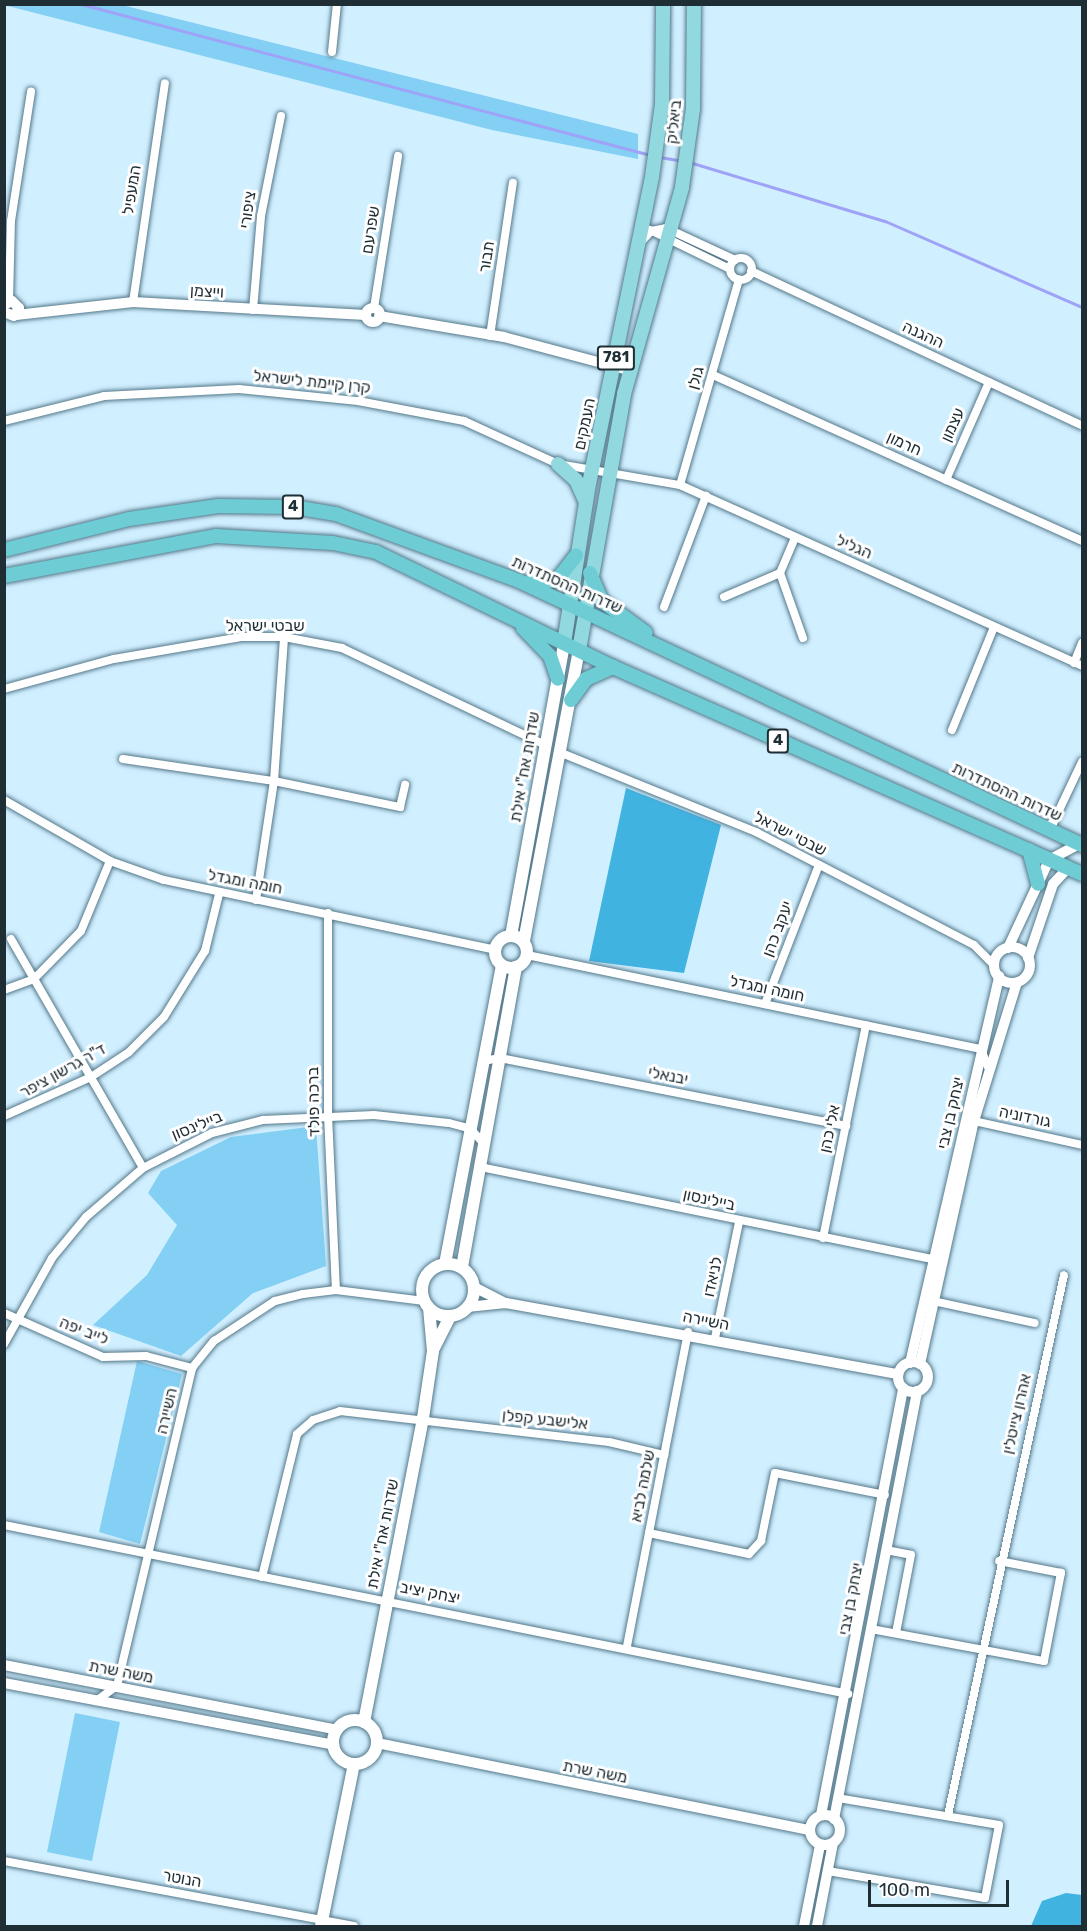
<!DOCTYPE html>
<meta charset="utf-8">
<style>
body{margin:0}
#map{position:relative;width:1087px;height:1931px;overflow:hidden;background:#d0efff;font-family:Rubik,"Noto Sans Hebrew",sans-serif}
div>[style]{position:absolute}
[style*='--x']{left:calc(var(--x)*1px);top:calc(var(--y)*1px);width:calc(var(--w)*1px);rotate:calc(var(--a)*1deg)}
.green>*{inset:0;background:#83d0f4}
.forest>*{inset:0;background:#41b3e1}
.stream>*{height:3px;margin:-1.5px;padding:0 1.5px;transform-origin:1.5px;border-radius:1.5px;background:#9fa3f7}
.roads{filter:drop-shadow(0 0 2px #54788a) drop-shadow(0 0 2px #54788a)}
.minor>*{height:8px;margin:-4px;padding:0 4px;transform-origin:4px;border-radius:4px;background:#fff}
.minor>.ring{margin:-4px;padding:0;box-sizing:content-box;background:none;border:8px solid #fff;border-radius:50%}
.tertiary>*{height:10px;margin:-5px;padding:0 5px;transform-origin:5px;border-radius:5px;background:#fff}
.tertiary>.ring{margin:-5px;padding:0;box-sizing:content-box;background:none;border:10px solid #fff;border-radius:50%}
.secondary>*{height:12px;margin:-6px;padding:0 6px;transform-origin:6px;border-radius:6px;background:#fff}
.secondary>.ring{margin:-6px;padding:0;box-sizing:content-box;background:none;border:12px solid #fff;border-radius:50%}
.primary>*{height:14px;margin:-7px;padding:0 7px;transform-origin:7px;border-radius:7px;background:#92d9df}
.trunk>*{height:14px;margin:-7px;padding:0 7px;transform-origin:7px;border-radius:7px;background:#6eccd4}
span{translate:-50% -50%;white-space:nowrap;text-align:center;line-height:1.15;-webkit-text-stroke:6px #fff;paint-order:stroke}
.shield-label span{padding:2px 4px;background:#fff;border:2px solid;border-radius:4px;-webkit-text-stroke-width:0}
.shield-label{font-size:15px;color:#1f2e35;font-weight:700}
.street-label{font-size:16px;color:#1f2e35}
.frame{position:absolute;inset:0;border:6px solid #1f2e35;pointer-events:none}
.scale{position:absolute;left:868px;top:1880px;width:141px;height:27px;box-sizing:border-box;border:3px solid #1f2e35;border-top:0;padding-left:8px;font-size:18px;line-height:21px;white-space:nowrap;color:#1f2e35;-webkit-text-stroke:4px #fff;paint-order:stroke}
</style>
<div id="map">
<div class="green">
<i style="clip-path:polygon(4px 5px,122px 5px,638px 134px,638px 159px,492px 130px)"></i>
<i style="clip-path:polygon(316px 1126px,326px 1266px,253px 1293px,181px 1356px,93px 1325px,147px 1275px,177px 1225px,148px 1193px,161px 1171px,231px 1137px)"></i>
<i style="clip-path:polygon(137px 1361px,182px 1374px,140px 1544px,99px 1532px)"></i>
<i style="clip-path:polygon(75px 1713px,120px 1722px,92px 1861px,47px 1852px)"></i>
</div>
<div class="forest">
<i style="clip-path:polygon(626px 788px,721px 825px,684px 973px,589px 961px)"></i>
<i style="clip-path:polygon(1066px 1893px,1082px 1895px,1082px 1926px,1031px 1926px,1042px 1901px)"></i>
</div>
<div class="stream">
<i style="--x:81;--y:4;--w:589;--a:14.86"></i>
<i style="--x:660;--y:157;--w:23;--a:10"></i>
<i style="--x:689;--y:162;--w:205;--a:16.8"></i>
<i style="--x:885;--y:221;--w:215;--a:23.6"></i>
</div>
<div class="roads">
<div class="minor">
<i style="--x:332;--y:52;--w:48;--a:-84.1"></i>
<i style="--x:650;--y:230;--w:89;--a:26"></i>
<i style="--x:640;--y:243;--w:16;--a:-47"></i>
<i style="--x:651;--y:231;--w:15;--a:-11"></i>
<i style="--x:666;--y:228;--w:76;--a:24.9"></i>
<i class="ring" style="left:730px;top:258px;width:14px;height:14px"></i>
<i style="--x:751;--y:271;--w:365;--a:25"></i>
<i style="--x:9;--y:301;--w:80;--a:-88.6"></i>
<i style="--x:11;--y:221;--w:131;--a:-81.2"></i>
<i style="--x:133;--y:302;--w:221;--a:-81.7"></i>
<i style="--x:374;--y:308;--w:154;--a:-81"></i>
<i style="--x:253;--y:310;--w:94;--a:-85.1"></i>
<i style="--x:261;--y:216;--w:102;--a:-78.7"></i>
<i style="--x:490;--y:336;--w:155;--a:-81.5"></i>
<i style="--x:713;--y:375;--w:405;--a:24.2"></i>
<i style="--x:4;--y:421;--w:103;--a:-14"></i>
<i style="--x:104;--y:396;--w:135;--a:-3"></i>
<i style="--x:239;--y:389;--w:120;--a:5.8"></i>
<i style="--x:358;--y:401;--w:108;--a:10.7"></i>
<i style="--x:464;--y:421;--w:103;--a:24.6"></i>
<i style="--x:558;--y:464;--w:124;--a:9.8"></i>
<i style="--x:680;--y:485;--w:441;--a:24.2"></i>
<i style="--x:946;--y:480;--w:107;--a:-66.3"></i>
<i style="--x:680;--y:485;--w:214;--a:-74"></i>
<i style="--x:780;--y:573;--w:39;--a:-67"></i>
<i style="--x:724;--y:597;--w:61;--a:-23.2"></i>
<i style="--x:780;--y:573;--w:69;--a:70.5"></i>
<i style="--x:664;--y:607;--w:119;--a:-69.3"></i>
<i style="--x:1074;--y:663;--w:22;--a:-68"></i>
<i style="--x:4;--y:689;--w:114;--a:-15.3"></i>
<i style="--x:114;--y:659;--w:129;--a:-9.8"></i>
<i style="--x:241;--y:637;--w:43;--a:0"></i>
<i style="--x:284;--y:637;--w:59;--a:10.7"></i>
<i style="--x:342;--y:648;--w:225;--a:25.5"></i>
<i style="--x:952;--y:730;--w:111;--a:-67.8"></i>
<i style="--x:559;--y:752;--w:213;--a:22.1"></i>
<i style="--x:756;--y:832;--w:246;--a:27.4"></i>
<i style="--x:974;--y:945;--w:28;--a:45"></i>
<i style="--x:123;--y:759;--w:153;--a:8.3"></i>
<i style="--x:274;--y:781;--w:129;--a:11.7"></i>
<i style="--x:400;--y:807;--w:23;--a:-77"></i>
<i style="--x:4;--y:800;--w:122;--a:29.9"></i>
<i style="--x:110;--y:861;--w:57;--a:19.4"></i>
<i style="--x:164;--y:880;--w:338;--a:11.9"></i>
<i style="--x:1042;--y:827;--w:12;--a:-20"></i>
<i style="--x:1053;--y:823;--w:68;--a:-64.6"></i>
<i style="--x:256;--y:900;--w:120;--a:-81.4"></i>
<i style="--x:274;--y:781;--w:144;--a:-86"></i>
<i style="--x:328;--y:913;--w:202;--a:90"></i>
<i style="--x:328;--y:1115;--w:175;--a:87.4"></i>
<i style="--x:11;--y:939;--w:264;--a:60"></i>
<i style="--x:527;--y:955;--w:464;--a:11.7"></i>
<i style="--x:981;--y:1049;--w:19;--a:69"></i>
<i style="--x:4;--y:990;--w:32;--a:-20"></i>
<i style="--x:34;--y:979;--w:67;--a:-45.6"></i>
<i style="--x:81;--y:931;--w:76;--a:-67.5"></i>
<i style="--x:765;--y:1004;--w:149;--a:-68.8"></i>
<i style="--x:484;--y:1061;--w:16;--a:-11"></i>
<i style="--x:500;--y:1058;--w:353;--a:11.1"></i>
<i style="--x:4;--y:1116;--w:95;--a:-24.1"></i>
<i style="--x:91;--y:1077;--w:45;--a:-33.3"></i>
<i style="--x:129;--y:1052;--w:49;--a:-45"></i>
<i style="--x:164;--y:1017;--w:78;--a:-58.2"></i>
<i style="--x:205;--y:951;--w:59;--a:-76.2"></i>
<i style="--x:969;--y:1125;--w:6;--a:-39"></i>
<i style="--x:974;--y:1121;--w:111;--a:12.5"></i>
<i style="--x:480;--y:1167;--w:461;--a:11.5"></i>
<i style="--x:823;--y:1238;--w:217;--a:-78.6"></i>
<i style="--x:933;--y:1301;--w:104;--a:12.2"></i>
<i style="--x:4;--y:1313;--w:108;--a:24"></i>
<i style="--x:103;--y:1357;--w:43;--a:-1.3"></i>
<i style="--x:146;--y:1356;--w:48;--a:14.6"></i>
<i style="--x:715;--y:1338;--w:118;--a:-78.3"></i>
<i style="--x:4;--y:1344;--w:98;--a:-60.8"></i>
<i style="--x:52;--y:1258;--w:53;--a:-50.3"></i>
<i style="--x:86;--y:1217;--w:75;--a:-40.7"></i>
<i style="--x:143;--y:1168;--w:77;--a:-26.9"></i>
<i style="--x:212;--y:1133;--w:53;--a:-14.3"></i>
<i style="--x:263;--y:1120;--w:111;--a:-2.6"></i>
<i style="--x:374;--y:1115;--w:75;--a:6.1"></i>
<i style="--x:449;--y:1123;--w:23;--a:15"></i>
<i style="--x:471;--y:1129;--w:20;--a:49"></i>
<i style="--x:4;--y:1525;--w:861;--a:11.32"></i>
<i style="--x:649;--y:1533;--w:102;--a:11.9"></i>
<i style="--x:749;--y:1554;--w:18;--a:-47"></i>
<i style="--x:761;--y:1541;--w:69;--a:-78.4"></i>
<i style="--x:775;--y:1473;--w:112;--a:11.3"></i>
<i style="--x:886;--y:1550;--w:25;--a:11"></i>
<i style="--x:911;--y:1555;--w:79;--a:100.9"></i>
<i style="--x:262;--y:1577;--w:147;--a:-76.2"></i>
<i style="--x:297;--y:1434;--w:21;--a:-41"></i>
<i style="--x:313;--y:1420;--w:28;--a:-18"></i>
<i style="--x:340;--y:1411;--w:271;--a:6.6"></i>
<i style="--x:609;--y:1442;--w:57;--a:13.3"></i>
<i style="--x:871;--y:1629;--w:176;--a:10.5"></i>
<i style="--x:1044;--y:1661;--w:90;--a:-79.1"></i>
<i style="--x:1061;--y:1573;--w:63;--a:-169"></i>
<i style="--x:627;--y:1646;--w:320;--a:-79"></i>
<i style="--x:96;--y:1701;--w:26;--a:-36"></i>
<i style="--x:117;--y:1686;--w:327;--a:-76.7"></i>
<i style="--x:192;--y:1368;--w:35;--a:-51"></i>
<i style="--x:214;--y:1341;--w:73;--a:-33.3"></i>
<i style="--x:275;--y:1301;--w:29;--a:-14"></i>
<i style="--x:303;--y:1294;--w:33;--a:-7"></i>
<i style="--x:336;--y:1290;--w:89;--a:7.1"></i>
<i style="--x:948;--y:1815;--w:552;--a:-77.88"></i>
<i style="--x:4;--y:1861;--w:356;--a:10.5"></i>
<i style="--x:828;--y:1871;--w:159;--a:9.8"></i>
<i style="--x:985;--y:1898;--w:74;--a:-79.1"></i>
<i style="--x:999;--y:1825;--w:163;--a:-170.5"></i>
</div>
<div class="tertiary">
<i style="--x:4;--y:305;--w:9;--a:-27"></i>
<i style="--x:12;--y:301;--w:10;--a:45"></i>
<i style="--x:19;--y:308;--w:9;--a:122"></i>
<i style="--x:14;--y:316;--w:11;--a:-158"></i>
<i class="ring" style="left:366px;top:308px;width:4px;height:4px"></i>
<i style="--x:16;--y:315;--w:118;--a:-6.3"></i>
<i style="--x:133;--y:302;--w:233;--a:3.2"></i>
<i style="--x:379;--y:316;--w:127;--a:9.5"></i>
<i style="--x:504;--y:337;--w:132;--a:14.9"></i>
<i class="ring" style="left:994px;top:947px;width:26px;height:26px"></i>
<i style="--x:1008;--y:948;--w:97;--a:-65"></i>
<i style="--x:1049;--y:860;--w:34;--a:-28"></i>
<i style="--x:1028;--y:958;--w:78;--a:-71.3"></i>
<i style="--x:1053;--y:884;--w:22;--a:-47"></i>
<i style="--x:474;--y:1287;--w:36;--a:27"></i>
<i style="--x:467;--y:1307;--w:39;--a:-6"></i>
<i style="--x:506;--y:1303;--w:398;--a:10.3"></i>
<i class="ring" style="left:898px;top:1362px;width:20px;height:20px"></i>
<i style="--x:910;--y:1363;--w:397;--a:-77"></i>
<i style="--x:920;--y:1364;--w:249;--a:-77.5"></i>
<i style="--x:974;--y:1121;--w:145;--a:-72.8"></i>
<i style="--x:4;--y:1665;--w:340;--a:11"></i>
<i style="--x:4;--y:1683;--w:336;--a:10.6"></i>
<i style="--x:377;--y:1743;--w:440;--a:11.4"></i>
<i class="ring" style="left:810px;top:1815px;width:20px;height:20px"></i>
<i style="--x:821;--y:1815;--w:435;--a:-79.1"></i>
<i style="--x:834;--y:1819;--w:436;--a:-79"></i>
<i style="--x:804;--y:1926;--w:83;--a:-78.8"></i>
<i style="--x:817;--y:1926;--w:85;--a:-79.1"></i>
</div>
<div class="secondary">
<i style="--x:511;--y:936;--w:298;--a:-79.7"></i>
<i class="ring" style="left:495px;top:936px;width:20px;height:20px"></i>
<i style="--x:524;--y:941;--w:296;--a:-79.3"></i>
<i style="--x:445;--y:1264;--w:304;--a:-79.2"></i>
<i class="ring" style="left:422px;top:1264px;width:40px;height:40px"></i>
<i style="--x:462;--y:1267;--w:305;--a:-79.8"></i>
<i style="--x:433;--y:1350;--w:38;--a:-63"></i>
<i class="ring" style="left:333px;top:1720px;width:32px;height:32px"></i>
<i style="--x:364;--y:1722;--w:310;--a:-79"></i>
<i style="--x:423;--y:1418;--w:68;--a:-81.5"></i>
<i style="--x:433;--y:1351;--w:43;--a:-95.3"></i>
<i style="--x:321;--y:1926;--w:165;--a:-78.5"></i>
</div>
<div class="primary">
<i style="--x:558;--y:464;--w:24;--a:42"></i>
<i style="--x:576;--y:480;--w:24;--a:66"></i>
<i style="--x:564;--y:643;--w:161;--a:-81.1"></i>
<i style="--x:589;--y:484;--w:313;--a:-78.4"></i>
<i style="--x:652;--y:177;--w:74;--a:-82.2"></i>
<i style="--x:662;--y:104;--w:100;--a:-89.4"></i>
<i style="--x:579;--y:650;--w:260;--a:-80"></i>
<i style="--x:624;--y:394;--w:215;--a:-74.3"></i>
<i style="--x:682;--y:187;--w:79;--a:-82"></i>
<i style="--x:693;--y:109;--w:105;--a:-89.5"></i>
</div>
<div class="trunk">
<i style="--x:4;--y:550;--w:129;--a:-13.9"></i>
<i style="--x:129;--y:519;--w:90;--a:-8.3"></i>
<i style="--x:218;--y:506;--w:76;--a:0.8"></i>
<i style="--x:294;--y:507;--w:43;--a:9.5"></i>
<i style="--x:336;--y:514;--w:195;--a:20.1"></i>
<i style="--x:519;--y:581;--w:622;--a:25.12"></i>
<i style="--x:590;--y:573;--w:30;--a:67"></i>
<i style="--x:602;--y:601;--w:54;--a:36"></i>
<i style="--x:4;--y:576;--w:216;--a:-10.7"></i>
<i style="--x:216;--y:536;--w:117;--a:3.4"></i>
<i style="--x:333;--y:543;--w:44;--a:11.8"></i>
<i style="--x:376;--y:552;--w:263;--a:25.9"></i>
<i style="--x:613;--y:667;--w:513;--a:23.81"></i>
<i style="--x:528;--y:583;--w:29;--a:-6"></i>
<i style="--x:557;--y:580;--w:31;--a:-52"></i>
<i style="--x:523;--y:628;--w:39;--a:46"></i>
<i style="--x:550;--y:656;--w:24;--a:71"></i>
<i style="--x:571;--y:700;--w:26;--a:-54"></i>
<i style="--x:586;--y:679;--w:30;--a:-24"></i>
<i style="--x:1029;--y:850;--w:35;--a:75"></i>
</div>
</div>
<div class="shield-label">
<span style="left:616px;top:358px">781</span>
<span style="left:293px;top:507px">4</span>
<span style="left:778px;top:741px">4</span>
</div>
<div class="street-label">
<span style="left:674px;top:122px;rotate:-84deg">ביאליק</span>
<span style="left:132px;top:190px;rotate:-81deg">המעפיל</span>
<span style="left:248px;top:210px;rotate:-81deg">ציפורי</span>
<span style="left:371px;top:230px;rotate:-81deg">שפרעם</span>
<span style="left:487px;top:257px;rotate:-81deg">תבור</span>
<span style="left:207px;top:292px;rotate:3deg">וייצמן</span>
<span style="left:923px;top:335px;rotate:25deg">ההגנה</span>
<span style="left:696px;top:378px;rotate:-74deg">גולן</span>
<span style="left:312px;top:382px;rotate:6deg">קרן קיימת לישראל</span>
<span style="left:585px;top:424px;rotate:-78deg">העמקים</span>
<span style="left:953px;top:425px;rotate:-66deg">עצמון</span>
<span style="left:904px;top:444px;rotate:24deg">חרמון</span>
<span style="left:854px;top:547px;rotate:24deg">הגליל</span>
<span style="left:567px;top:585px;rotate:24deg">שדרות ההסתדרות</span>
<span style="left:265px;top:626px">שבטי ישראל</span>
<span style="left:525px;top:767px;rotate:-80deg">שדרות אח"י אילת</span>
<span style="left:1007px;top:792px;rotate:25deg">שדרות ההסתדרות</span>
<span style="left:790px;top:834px;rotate:27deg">שבטי ישראל</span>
<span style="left:245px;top:882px;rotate:11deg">חומה ומגדל</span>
<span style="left:778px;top:929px;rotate:-69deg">יעקב כהן</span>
<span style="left:767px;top:989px;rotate:12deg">חומה ומגדל</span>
<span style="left:63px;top:1071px;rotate:-29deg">ד"ר גרשון ציפר</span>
<span style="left:668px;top:1076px;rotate:11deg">יבנאלי</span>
<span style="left:314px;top:1102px;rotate:-91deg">ברכה פולד</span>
<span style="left:951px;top:1113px;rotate:-77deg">יצחק בן צבי</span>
<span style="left:1025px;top:1117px;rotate:12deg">גורדוניה</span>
<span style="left:197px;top:1126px;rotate:-22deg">ביילינסון</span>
<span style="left:830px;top:1129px;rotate:-78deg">אלי כהן</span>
<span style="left:709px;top:1200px;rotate:12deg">ביילינסון</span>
<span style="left:713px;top:1277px;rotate:-78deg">לניאדו</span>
<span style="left:706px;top:1321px;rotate:11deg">השיירה</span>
<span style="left:84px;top:1331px;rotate:21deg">לייב יפה</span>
<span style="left:167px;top:1411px;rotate:-77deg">השיירה</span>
<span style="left:1017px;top:1414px;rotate:-77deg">אהרון צייטלין</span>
<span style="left:545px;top:1420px;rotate:6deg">אלישבע קפלן</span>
<span style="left:643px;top:1486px;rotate:-79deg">שלמה לביא</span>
<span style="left:383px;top:1534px;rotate:-79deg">שדרות אח"י אילת</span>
<span style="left:430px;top:1593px;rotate:11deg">יצחק יציב</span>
<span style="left:851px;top:1599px;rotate:-79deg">יצחק בן צבי</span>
<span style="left:121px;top:1672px;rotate:11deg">משה שרת</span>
<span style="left:595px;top:1772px;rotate:11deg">משה שרת</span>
<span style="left:182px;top:1879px;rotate:10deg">הנוטר</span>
</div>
<div class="frame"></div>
<div class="scale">100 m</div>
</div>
